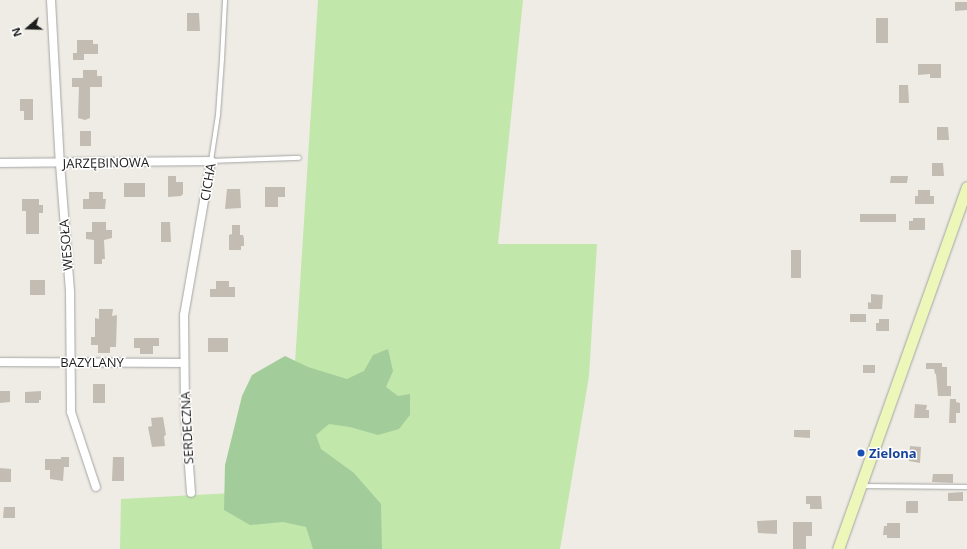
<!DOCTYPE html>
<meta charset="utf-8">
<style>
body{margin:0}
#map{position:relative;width:967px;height:549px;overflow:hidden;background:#eeece4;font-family:"Open Sans",sans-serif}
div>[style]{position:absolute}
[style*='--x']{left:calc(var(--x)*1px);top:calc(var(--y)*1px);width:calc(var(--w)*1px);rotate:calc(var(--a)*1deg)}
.grass>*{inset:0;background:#c1e7ab}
.forest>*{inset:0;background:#a2cd9a}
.building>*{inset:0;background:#c3bcb3}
.roads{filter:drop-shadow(0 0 1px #a5a5a5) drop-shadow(0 0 1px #a5a5a5)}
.lane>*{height:4px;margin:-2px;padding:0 2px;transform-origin:2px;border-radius:2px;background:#fff}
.street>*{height:8px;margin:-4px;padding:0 4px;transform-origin:4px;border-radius:4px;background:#fff}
.secondary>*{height:11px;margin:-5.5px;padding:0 5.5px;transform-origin:5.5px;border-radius:5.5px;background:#edf7b9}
.dots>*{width:11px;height:11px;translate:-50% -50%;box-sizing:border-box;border:2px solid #fff;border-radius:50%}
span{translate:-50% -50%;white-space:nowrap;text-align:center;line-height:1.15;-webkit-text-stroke:3px #fff;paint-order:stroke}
.street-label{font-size:13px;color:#1e1e1e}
.transit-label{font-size:13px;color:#164399;font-weight:700}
.left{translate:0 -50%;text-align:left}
.north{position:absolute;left:8px;top:8px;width:40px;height:40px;-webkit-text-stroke:3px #fff;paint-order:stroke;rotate:250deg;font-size:11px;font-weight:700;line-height:16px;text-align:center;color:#1e1e1e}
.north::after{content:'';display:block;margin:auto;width:14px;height:18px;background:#1e1e1e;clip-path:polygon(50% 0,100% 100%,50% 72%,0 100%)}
</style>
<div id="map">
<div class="grass">
<i style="clip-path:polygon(318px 0,523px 0,498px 244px,597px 244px,589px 376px,560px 549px,120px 549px,121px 499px,287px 490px)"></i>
</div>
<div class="forest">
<i style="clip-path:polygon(388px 349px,393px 371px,386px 387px,398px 396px,410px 394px,410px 415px,399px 429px,378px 435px,350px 427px,329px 424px,316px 435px,321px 449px,354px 473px,381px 504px,382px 549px,313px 549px,306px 527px,283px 522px,250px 525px,224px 510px,225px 465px,242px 396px,252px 375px,285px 356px,308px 367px,347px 379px,364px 371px,373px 355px)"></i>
</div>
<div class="building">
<i style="clip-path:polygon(955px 2px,967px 2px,967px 10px,955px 11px)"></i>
<i style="clip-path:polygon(187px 13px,199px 13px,200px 31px,187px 31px)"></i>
<i style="clip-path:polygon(876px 18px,888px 18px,888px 43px,876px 43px)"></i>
<i style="clip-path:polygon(77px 40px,93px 40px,93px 44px,98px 44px,98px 54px,84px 54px,84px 60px,73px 60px,73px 53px,77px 53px)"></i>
<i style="clip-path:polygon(918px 64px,941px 64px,941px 78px,930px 78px,930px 74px,918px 75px)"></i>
<i style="clip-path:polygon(83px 70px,97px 70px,97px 76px,102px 76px,102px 87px,90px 87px,90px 118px,85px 120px,78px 118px,79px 87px,72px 87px,72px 78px,83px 78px)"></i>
<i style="clip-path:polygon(899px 85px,908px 85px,909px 103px,899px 103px)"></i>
<i style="clip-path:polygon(20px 99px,33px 99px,33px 120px,24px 120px,24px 111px,20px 111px)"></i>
<i style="clip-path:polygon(937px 127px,948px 127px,949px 140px,937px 140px)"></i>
<i style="clip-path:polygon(80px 131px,91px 131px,91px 146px,80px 146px)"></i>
<i style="clip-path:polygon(932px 163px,943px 163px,944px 176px,932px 176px)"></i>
<i style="clip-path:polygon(168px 176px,176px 176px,176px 182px,183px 182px,183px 194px,181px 196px,168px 197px)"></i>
<i style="clip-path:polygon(891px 176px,908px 176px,907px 183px,890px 183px)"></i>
<i style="clip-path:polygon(124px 183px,145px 183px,145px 197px,124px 197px)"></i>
<i style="clip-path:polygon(265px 187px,285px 187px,285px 197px,278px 197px,278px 207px,265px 207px)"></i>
<i style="clip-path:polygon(227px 189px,240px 189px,241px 208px,225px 209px)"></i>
<i style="clip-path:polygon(918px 190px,930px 190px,930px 196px,934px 196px,934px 204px,915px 204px,915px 196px,918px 196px)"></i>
<i style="clip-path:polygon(89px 192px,103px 192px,103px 199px,106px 199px,105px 209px,83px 209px,83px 199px,89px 199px)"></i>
<i style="clip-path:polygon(22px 199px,39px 199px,39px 205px,43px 205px,43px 213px,39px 213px,39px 234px,26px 234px,26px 211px,22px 211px)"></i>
<i style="clip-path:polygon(860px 214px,896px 214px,896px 222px,860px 222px)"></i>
<i style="clip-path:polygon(913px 218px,925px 218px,925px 230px,909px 230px,909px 221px,913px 221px)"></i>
<i style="clip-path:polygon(92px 222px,106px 222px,106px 230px,112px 230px,112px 238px,104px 240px,105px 259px,102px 259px,102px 264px,94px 264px,94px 240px,86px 239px,86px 232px,92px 232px)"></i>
<i style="clip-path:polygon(161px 222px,170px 222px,171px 242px,161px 242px)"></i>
<i style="clip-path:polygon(232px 225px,240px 225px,240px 235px,243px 235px,244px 239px,244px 246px,241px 246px,241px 250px,229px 250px,229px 235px,232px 234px)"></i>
<i style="clip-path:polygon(791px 250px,801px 250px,801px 278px,791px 278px)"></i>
<i style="clip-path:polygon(30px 280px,45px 280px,45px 295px,30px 295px)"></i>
<i style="clip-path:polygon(216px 281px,229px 281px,229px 287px,235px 287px,235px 297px,210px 297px,210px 289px,216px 289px)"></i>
<i style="clip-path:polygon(871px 294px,883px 295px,882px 309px,868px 309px,868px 302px,871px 303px)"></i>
<i style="clip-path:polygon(99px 309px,113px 309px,112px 316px,117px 315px,116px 347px,110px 347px,110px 353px,98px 353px,98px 345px,91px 345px,91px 337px,95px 337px,95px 318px,99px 319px)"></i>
<i style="clip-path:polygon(850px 314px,866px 314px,866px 322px,850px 322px)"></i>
<i style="clip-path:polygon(879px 319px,889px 319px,889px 331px,877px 331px,876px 330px,876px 323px,879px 323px)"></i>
<i style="clip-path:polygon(134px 338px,159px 338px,159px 346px,153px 346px,153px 354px,140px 354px,140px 348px,134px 348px)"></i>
<i style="clip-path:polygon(208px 338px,228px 338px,228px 352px,208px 352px)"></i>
<i style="clip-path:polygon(926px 363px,942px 363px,942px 367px,947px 367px,947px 386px,951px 386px,951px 396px,938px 396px,936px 374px,935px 374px,934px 369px,926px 369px)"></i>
<i style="clip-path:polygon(863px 365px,875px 365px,875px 373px,863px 373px)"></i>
<i style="clip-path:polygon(93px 384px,105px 384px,105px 403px,93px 403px)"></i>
<i style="clip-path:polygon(0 391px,10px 391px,10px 402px,0 403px)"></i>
<i style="clip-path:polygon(41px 391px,41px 400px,39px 400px,39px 403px,25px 403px,25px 392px)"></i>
<i style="clip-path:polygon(950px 399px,956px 399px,956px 402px,960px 403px,960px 413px,956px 413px,956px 423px,949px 423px)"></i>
<i style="clip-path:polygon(915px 404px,927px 405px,926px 410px,929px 410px,929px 418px,914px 418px)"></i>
<i style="clip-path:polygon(163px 417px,166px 435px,164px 436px,165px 446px,152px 447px,148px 427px,152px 426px,151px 418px)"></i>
<i style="clip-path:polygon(794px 430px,810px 430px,810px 438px,794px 437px)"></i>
<i style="clip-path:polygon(910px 446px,921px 447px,920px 463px,909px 461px)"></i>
<i style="clip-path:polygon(61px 457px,69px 457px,69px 467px,64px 467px,63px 481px,50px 479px,50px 470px,45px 470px,45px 459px,61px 459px)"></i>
<i style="clip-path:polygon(113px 457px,124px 457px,124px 481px,112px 481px)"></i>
<i style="clip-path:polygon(0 468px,11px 469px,11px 482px,0 482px)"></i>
<i style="clip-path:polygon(933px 474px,953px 474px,953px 483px,932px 482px)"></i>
<i style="clip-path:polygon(963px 492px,963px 501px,948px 501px,948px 493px)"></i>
<i style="clip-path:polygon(806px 496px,821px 496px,822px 509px,810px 509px,810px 504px,806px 504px)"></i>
<i style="clip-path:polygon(907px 501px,918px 501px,918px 513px,906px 513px,906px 502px)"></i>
<i style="clip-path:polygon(4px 507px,15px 507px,15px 518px,3px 518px)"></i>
<i style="clip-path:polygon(777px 520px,777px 534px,758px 533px,757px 521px)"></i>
<i style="clip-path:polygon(793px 522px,812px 522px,812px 536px,806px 536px,806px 549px,793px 549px)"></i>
<i style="clip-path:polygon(887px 523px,900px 523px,900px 538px,887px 538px,887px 535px,883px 535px,884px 526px,887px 526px)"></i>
</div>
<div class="roads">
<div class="lane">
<i style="--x:225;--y:0;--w:59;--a:92.9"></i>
<i style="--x:222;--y:59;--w:56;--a:94.1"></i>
<i style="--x:218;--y:115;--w:47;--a:98.7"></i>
<i style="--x:211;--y:161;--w:88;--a:-2"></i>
<i style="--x:861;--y:486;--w:106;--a:0.5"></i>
</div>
<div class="street">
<i style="--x:51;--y:0;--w:164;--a:86.9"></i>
<i style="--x:60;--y:164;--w:128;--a:85.5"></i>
<i style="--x:70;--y:292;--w:120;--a:89.5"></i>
<i style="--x:71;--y:412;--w:79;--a:71.6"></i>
<i style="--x:0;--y:163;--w:211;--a:-0.5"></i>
<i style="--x:211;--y:161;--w:156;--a:99.9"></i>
<i style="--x:184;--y:315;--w:96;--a:89.4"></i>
<i style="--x:185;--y:411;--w:82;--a:85.8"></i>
<i style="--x:0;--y:362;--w:184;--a:0.3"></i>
</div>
<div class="secondary">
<i style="--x:838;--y:549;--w:384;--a:-70.4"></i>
</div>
</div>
<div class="dots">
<i style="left:861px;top:453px;background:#1a4fb4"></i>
</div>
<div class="street-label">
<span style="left:106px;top:163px;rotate:-1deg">JARZĘBINOWA</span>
<span style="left:208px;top:182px;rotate:-80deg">CICHA</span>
<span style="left:66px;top:245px;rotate:-95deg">WESOŁA</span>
<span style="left:92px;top:362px">BAZYLANY</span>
<span style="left:187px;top:428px;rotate:-93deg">SERDECZNA</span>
</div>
<div class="transit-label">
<span class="left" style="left:869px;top:453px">Zielona</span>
</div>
<div class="north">N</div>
</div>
